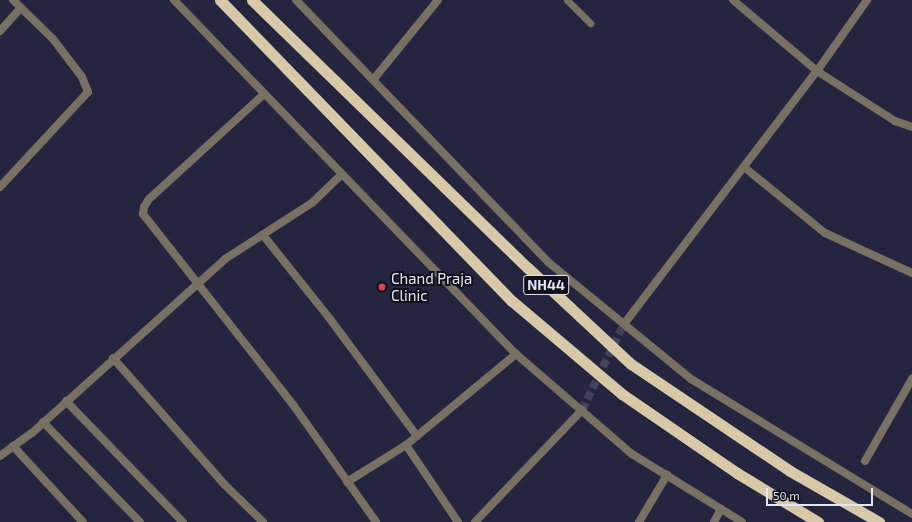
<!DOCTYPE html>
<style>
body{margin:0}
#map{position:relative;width:912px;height:522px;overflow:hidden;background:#262540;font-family:"Exo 2",sans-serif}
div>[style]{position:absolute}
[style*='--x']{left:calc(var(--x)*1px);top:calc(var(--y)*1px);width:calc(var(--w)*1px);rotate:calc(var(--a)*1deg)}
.minor-tunnel>*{height:8px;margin-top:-4px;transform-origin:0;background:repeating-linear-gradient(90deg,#42425b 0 8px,transparent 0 12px)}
.service>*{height:7px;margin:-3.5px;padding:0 3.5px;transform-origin:3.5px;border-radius:3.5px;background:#787163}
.minor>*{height:8px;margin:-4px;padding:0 4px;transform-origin:4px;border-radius:4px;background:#787163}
.tertiary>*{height:8px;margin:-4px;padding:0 4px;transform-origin:4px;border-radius:4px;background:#787163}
.trunk>*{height:11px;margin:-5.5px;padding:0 5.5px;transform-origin:5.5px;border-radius:5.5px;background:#d7c8a8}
.dots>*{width:11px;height:11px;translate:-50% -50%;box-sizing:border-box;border:2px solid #10101c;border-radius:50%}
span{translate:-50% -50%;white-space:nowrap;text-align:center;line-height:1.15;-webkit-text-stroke:4px #10101c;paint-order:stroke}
.shield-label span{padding:1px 3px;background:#10101c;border:1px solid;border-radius:3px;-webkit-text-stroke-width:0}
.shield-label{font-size:14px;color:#e4e5f7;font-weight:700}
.poi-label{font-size:15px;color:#e4e5f7}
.left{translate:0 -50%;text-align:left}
.scale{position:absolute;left:766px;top:488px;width:107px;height:18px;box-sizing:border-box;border:2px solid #e4e5f7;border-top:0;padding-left:5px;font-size:12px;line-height:14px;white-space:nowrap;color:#e4e5f7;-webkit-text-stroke:3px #10101c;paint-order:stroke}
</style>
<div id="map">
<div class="minor-tunnel">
<i style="--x:582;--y:410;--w:96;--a:-64"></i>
</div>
<div class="service">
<i style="--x:567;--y:0;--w:33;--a:45"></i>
</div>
<div class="minor">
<i style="--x:733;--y:0;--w:110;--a:40.2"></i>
<i style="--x:817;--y:71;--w:93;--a:32.7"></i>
<i style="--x:895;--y:121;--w:18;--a:19"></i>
<i style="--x:0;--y:31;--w:31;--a:-48"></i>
<i style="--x:373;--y:80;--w:103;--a:-50.9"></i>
<i style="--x:264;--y:94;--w:156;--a:137.6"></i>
<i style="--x:149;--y:199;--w:9;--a:122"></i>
<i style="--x:144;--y:207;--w:7;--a:98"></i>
<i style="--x:143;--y:214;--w:244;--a:51.8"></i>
<i style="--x:294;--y:406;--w:142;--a:54.7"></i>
<i style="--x:744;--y:167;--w:104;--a:39.2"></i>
<i style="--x:825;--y:233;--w:96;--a:24.7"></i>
<i style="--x:0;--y:187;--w:129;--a:-47.2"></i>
<i style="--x:88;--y:92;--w:16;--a:-112"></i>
<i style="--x:82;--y:77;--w:48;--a:-127.3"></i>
<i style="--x:53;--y:39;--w:56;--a:-135.7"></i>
<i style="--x:263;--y:235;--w:107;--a:51.4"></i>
<i style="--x:330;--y:319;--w:146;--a:53.4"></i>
<i style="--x:624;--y:324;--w:318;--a:-52.7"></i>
<i style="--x:817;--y:71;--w:87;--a:-54.8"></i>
<i style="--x:113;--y:358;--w:169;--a:48.6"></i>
<i style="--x:225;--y:485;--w:53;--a:44.2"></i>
<i style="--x:66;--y:401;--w:168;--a:46"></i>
<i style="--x:43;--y:422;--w:139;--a:45.9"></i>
<i style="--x:13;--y:446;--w:103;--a:47.4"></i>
<i style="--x:0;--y:456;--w:39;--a:-36"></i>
<i style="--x:32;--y:433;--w:260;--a:-42"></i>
<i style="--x:225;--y:259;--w:103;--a:-32.8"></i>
<i style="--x:312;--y:203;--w:40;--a:-44"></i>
<i style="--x:865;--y:461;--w:95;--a:-60.2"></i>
<i style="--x:347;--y:482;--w:70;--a:-32.1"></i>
<i style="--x:458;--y:522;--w:93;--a:-124"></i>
<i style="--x:406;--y:445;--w:143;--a:-39.6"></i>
<i style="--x:475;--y:522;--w:155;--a:-46.3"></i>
<i style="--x:639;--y:522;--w:55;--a:-59.2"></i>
<i style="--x:714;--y:522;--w:15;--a:-62"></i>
</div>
<div class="tertiary">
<i style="--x:174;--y:0;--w:492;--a:46"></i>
<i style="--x:516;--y:354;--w:153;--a:40.8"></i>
<i style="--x:632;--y:454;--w:129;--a:31.7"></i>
<i style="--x:296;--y:0;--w:364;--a:46.1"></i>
<i style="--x:548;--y:262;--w:185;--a:39.3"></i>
<i style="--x:691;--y:379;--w:259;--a:31.4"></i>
</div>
<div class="trunk">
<i style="--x:220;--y:0;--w:419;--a:45.9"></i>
<i style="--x:512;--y:301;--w:144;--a:40.2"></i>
<i style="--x:622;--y:394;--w:140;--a:34.5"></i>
<i style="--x:737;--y:473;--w:95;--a:31.2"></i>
<i style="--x:252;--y:0;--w:385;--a:44.2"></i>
<i style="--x:528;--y:268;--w:141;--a:43"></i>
<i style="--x:631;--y:364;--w:192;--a:33.9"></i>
<i style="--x:790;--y:471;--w:103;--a:29.8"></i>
</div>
<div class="dots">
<i style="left:382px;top:287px;background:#e0444e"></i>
</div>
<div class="shield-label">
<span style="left:546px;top:285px">NH44</span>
</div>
<div class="poi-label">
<span class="left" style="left:391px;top:287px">Chand Praja<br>Clinic</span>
</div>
<div class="scale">50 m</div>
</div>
